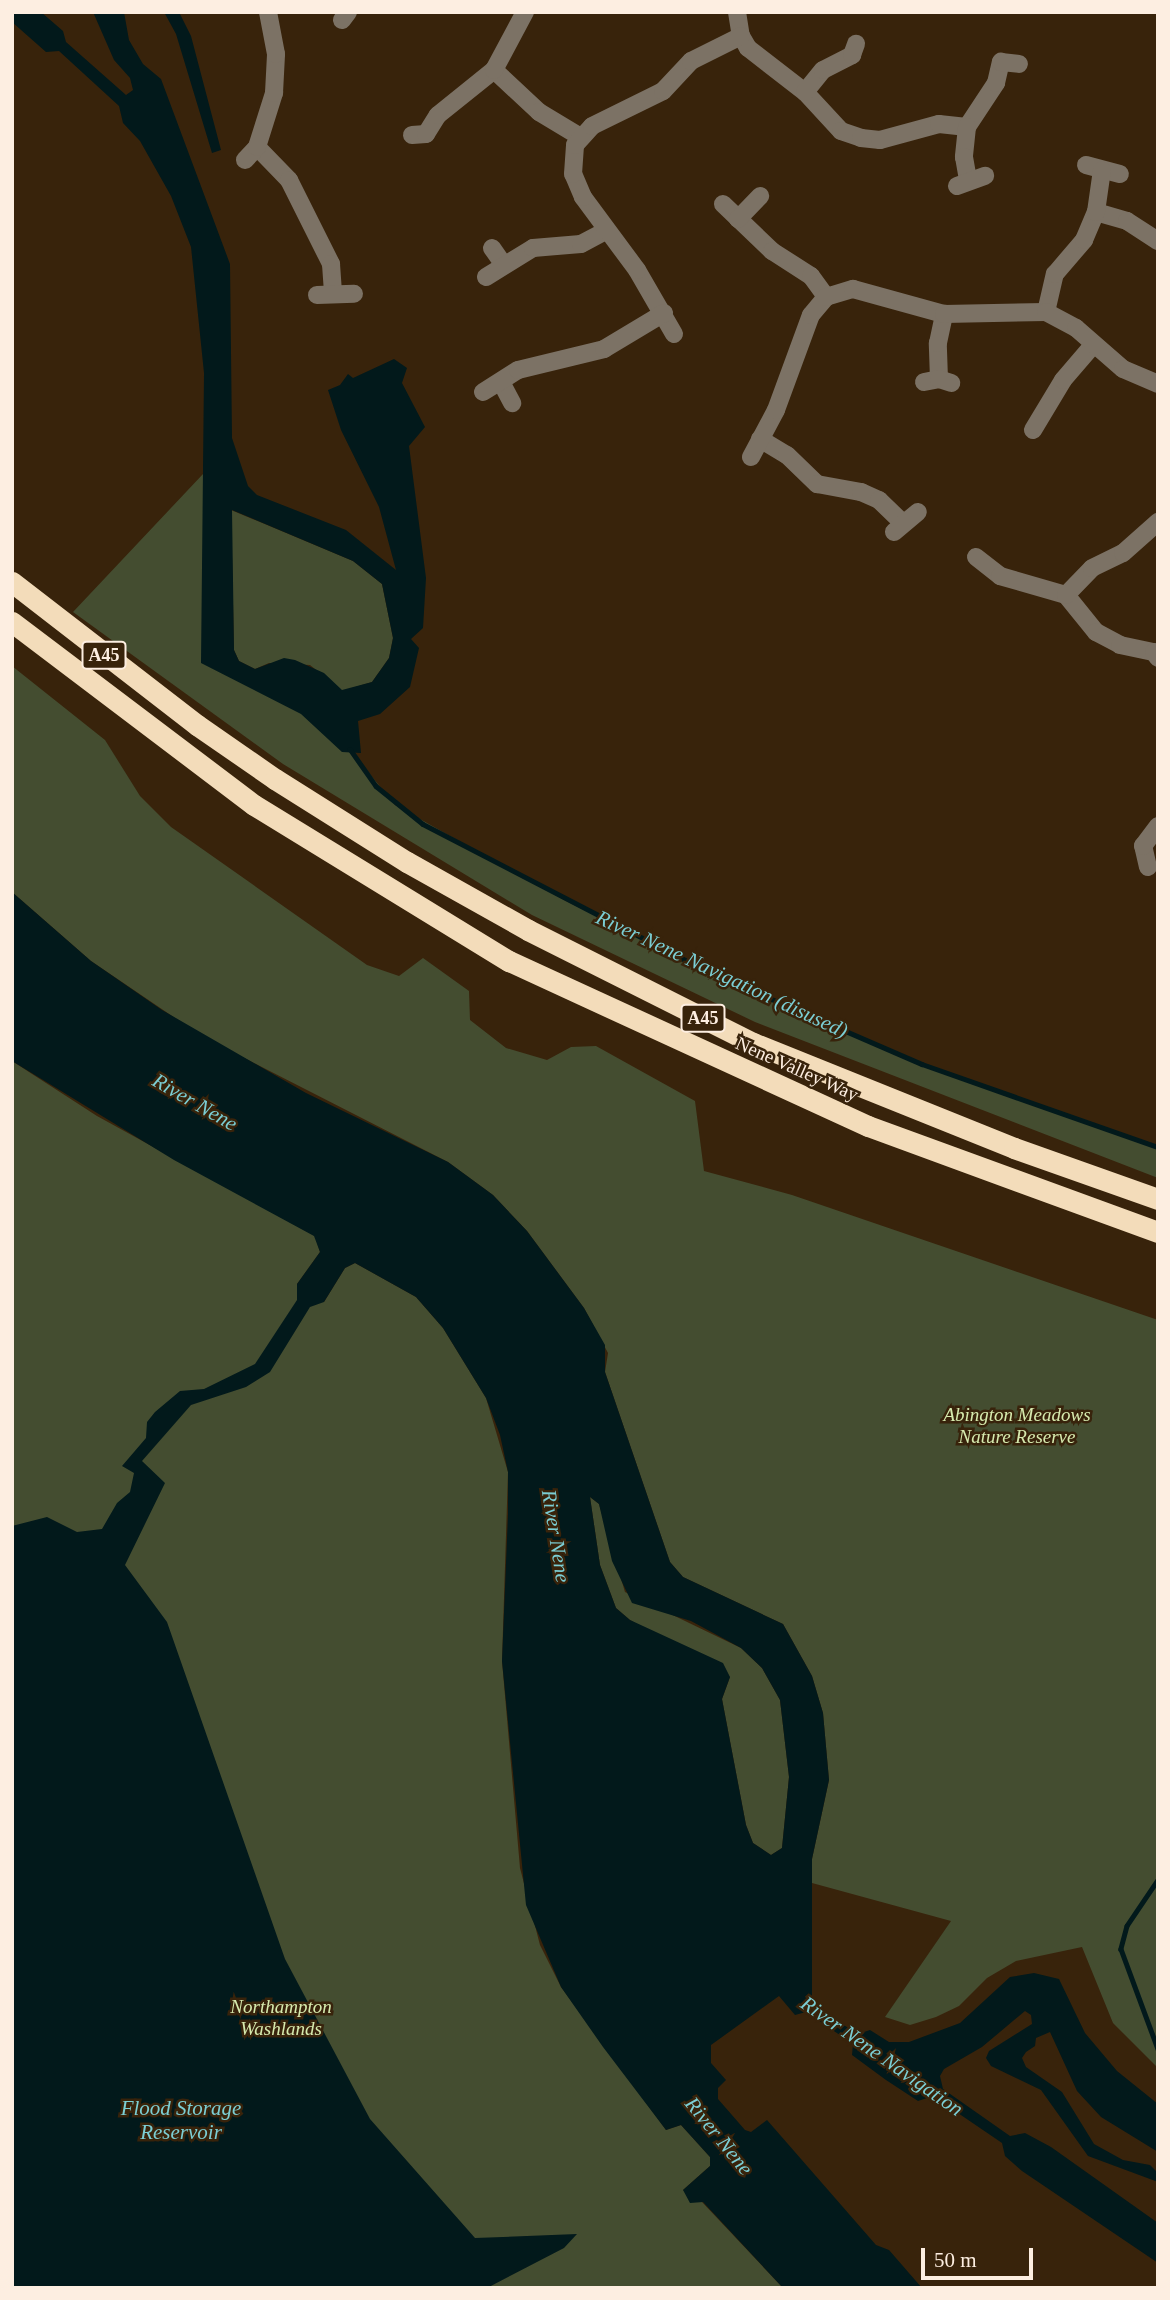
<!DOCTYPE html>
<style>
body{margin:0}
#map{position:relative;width:1170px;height:2300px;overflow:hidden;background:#38230b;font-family:"Times New Roman",serif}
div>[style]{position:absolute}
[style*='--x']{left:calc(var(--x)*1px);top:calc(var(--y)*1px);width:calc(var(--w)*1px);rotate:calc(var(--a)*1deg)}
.green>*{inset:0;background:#444d30}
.water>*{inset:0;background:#02191b}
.stream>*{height:4.5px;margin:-2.25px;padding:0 2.25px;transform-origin:2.25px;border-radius:2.25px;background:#02191b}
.minor>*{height:18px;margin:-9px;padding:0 9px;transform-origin:9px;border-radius:9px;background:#7c7265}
.highway>*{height:21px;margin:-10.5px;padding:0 10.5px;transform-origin:10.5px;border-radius:10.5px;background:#f3dcba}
span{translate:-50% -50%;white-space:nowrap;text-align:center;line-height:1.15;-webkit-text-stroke:5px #38230b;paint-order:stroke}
.shield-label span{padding:2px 5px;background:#38230b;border:2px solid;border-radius:5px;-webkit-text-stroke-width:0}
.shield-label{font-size:18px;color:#fdeee1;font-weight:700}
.street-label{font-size:19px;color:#fdeee1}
.park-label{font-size:19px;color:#d6eaae;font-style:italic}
.water-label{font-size:21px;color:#7bced4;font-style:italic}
.frame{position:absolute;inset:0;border:14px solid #fdeee1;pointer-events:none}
.scale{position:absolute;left:921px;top:2248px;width:112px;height:32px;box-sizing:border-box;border:4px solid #fdeee1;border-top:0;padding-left:9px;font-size:21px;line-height:24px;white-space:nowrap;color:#fdeee1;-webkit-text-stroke:5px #38230b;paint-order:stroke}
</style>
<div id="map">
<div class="green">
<i style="clip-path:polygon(203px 474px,215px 648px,278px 689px,351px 751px,395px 805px,564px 900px,707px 971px,922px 1064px,1158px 1147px,1158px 1178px,755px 1022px,532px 915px,283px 764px,73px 612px)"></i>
<i style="clip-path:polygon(231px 510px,353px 561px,382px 584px,393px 638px,389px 658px,372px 682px,342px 691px,310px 665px,269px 663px,255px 669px,239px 661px,234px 650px)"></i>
<i style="clip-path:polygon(12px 666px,105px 740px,140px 796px,171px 827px,367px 965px,399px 976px,423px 958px,469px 991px,470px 1020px,506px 1048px,547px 1060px,571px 1047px,596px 1046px,695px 1101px,704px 1171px,792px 1195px,1158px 1320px,1158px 2068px,1113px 2023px,1082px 1947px,1016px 1961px,987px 1978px,959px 2006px,936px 2017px,910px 2025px,885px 2017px,951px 1921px,812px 1883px,812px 1859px,829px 1780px,823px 1713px,812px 1676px,783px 1624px,683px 1577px,670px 1562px,605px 1372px,608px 1353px,584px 1308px,527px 1231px,493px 1195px,448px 1162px,203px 1037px,91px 961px,12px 892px)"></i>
<i style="clip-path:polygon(12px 1061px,97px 1116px,315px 1236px,320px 1252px,297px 1284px,324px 1302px,345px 1268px,355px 1263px,416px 1297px,443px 1328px,486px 1398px,508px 1472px,502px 1661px,520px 1868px,540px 1945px,561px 1987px,666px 2130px,681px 2125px,710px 2157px,710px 2166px,683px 2190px,702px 2202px,783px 2288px,12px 2288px)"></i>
<i style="clip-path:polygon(590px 1497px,599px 1504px,625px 1592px,741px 1648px,762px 1668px,780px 1700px,789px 1777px,782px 1848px,771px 1855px,753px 1843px,746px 1825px,722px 1699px,730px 1677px,630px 1620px,616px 1608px,600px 1565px)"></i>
</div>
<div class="water">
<i style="clip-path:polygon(evenodd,12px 12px,41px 12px,63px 31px,66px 42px,126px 95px,133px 90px,130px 78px,114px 60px,93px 12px,124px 12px,129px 40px,143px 64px,161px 79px,230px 264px,232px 438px,248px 486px,257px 495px,346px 530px,396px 570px,379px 507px,341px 430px,328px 390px,340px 385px,348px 374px,353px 378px,394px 359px,407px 368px,402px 383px,425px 427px,409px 446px,426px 578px,423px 628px,411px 639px,419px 648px,410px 687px,380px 714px,358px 721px,361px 753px,342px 752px,301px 714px,201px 663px,204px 373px,191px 247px,171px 196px,140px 141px,123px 123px,119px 106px,59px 51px,46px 52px,12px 22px,12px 12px,232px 510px,353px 561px,382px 584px,393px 638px,389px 658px,372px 682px,342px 690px,324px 673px,295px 660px,284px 658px,255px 669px,239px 661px,234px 650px,232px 510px)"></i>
<i style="clip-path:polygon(164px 12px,179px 12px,191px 36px,221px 150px,212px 153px,176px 34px)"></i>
<i style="clip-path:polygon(evenodd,12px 892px,91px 961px,162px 1010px,306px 1093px,448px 1162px,493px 1195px,527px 1231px,584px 1308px,605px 1345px,605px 1372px,670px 1562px,683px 1577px,783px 1624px,812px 1676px,823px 1713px,829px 1780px,812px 1859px,812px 2005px,858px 2034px,870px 2030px,889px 2042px,909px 2042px,960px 2023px,1010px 1977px,1034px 1973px,1059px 1979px,1085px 2033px,1117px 2071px,1158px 2104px,1158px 2152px,1101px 2117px,1077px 2091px,1050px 2032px,1036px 2038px,1035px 2046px,1026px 2052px,1022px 2058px,1026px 2067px,1062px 2092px,1094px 2144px,1123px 2160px,1150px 2165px,1158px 2173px,1158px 2182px,1088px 2156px,1041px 2090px,991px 2066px,986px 2058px,989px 2051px,1032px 2024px,1031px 2015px,1025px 2011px,982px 2047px,944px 2069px,940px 2076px,943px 2089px,1010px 2136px,1025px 2133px,1051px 2147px,1158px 2223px,1158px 2263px,1022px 2171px,1005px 2156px,1002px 2143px,933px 2096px,918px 2101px,886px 2080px,852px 2055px,853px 2044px,806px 2012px,795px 2015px,779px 1996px,711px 2045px,711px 2063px,726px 2080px,718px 2088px,718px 2099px,745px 2130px,751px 2132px,767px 2120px,876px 2245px,889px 2250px,922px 2288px,783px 2288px,703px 2202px,690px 2203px,683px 2190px,710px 2166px,710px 2157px,681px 2125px,666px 2130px,603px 2047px,561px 1987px,526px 1905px,502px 1661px,508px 1514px,508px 1472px,500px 1435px,486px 1398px,443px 1328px,416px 1297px,355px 1263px,345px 1268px,324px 1302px,310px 1307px,270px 1372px,246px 1387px,191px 1405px,142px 1461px,165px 1483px,125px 1565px,167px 1622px,285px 1959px,370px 2119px,475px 2238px,577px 2234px,564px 2248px,487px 2288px,12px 2288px,12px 1526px,47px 1517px,77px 1532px,102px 1529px,117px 1503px,130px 1492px,134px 1473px,122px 1466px,146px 1438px,147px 1422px,155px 1412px,180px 1391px,204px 1389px,255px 1364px,297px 1300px,297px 1284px,320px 1252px,314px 1236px,174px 1160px,12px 1061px,12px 892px,590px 1497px,599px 1504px,612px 1561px,632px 1603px,691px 1621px,741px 1648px,762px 1668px,780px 1700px,789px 1777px,782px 1848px,771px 1855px,753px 1843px,746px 1825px,722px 1699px,730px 1677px,723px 1663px,630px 1620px,616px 1608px,600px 1565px,590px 1497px)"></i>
</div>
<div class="stream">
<i style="--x:350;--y:749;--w:45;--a:54.9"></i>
<i style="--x:376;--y:786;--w:60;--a:39"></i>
<i style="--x:423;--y:824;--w:320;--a:27.4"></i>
<i style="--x:707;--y:971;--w:234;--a:23.4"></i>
<i style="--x:922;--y:1064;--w:250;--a:19.4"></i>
<i style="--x:1158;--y:1880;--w:55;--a:124"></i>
<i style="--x:1127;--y:1926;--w:24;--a:105"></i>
<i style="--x:1121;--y:1949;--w:107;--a:69.7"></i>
</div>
<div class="minor">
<i style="--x:737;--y:12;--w:24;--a:81"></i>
<i style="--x:741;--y:36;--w:14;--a:60"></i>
<i style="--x:748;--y:48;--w:72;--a:37.7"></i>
<i style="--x:805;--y:92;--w:53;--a:47.3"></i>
<i style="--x:841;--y:131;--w:21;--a:19"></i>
<i style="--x:861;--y:138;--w:19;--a:6"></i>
<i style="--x:880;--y:140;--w:61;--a:-15.2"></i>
<i style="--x:939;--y:124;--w:28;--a:6"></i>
<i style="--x:967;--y:127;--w:53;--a:-56.6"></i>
<i style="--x:996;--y:83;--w:22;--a:-77"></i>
<i style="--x:1001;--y:62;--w:18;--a:6"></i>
<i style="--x:342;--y:20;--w:10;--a:-53"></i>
<i style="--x:494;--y:70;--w:62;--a:43"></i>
<i style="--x:539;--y:112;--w:47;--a:31"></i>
<i style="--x:805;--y:92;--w:28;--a:-51"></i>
<i style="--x:823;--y:70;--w:33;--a:-27"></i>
<i style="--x:852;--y:55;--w:12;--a:-70"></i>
<i style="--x:967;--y:127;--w:30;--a:96"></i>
<i style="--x:964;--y:157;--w:23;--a:80"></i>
<i style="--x:412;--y:135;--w:14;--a:-4"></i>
<i style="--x:426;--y:134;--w:22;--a:-58"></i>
<i style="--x:438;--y:115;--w:72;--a:-38.8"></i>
<i style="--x:494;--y:70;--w:66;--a:-61.9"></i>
<i style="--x:257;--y:147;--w:46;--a:45.9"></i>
<i style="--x:289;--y:180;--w:94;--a:63.4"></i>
<i style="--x:331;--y:264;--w:30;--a:86"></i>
<i style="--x:245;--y:160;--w:18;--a:-47"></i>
<i style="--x:257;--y:147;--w:57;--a:-72.5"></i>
<i style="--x:274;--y:93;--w:39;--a:-87"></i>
<i style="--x:276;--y:54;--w:43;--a:-100.8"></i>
<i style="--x:1086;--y:165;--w:35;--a:15"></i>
<i style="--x:957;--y:186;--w:30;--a:-20"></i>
<i style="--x:723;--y:204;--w:68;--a:43.8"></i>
<i style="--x:772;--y:251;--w:46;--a:32.7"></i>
<i style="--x:811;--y:276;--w:26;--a:54"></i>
<i style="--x:1096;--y:212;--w:32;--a:16"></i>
<i style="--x:1127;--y:221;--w:37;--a:33"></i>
<i style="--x:738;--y:219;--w:32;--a:-46"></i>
<i style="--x:492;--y:248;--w:21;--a:55"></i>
<i style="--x:486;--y:277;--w:55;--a:-31.7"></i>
<i style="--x:533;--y:248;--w:48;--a:-4.8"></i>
<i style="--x:581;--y:244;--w:27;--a:-28"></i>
<i style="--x:317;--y:295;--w:37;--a:-2"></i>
<i style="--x:1046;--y:312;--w:39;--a:-77"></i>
<i style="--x:1055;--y:274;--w:45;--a:-49.5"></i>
<i style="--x:1084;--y:240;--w:30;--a:-67"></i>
<i style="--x:1096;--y:212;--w:42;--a:-81.9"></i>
<i style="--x:674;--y:334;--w:74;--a:-120"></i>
<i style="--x:637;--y:270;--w:91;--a:-126.5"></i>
<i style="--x:583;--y:197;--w:25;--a:-113"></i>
<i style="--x:573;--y:174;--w:29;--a:-86"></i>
<i style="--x:575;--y:145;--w:25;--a:-48"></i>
<i style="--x:592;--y:126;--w:79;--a:-26.2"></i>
<i style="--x:663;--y:91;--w:41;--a:-47"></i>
<i style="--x:691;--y:61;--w:56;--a:-26.6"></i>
<i style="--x:939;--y:379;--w:36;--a:-92"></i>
<i style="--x:938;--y:343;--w:30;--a:-78"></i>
<i style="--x:501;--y:382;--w:24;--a:62"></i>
<i style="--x:924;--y:382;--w:15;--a:-11"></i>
<i style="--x:939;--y:379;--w:13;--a:18"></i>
<i style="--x:483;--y:392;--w:41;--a:-32.2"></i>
<i style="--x:518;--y:370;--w:89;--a:-13.7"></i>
<i style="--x:604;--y:349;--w:70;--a:-31"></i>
<i style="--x:1033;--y:430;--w:58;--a:-59"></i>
<i style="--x:1063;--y:380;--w:46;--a:-49.4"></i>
<i style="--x:760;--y:439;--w:31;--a:31"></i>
<i style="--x:787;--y:455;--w:42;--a:44"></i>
<i style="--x:817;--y:484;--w:45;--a:10.3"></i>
<i style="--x:861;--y:492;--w:20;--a:24"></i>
<i style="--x:879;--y:500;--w:32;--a:44"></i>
<i style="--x:751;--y:457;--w:53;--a:-62"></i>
<i style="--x:776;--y:410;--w:101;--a:-69.8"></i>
<i style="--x:811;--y:315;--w:23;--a:-50"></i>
<i style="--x:826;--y:297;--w:28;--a:-17"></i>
<i style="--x:853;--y:289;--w:94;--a:15.4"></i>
<i style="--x:944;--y:314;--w:102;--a:-1.1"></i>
<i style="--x:1046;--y:312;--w:34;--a:28"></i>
<i style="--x:1076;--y:328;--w:62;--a:41.1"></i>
<i style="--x:1123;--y:369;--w:38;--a:23"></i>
<i style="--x:894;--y:532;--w:31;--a:-40"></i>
<i style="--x:976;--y:557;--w:31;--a:38"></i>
<i style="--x:1000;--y:576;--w:69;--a:16.1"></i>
<i style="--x:1066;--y:595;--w:48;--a:51"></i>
<i style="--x:1096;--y:632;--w:27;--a:28"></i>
<i style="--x:1120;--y:645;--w:35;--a:12"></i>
<i style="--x:1154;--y:652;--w:7;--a:56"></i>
<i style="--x:1066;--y:595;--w:37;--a:-46"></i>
<i style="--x:1092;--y:568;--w:34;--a:-26"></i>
<i style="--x:1123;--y:553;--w:47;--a:-41.5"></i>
<i style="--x:1148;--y:867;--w:22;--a:-103"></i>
<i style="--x:1143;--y:846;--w:25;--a:-53"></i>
</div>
<div class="highway">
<i style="--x:12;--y:582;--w:234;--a:37.7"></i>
<i style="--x:197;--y:725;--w:95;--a:34.7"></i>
<i style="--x:275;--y:779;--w:156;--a:32.2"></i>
<i style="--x:407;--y:862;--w:139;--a:29.3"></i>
<i style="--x:528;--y:930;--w:252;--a:26.7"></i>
<i style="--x:753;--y:1043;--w:281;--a:21.9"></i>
<i style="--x:1014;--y:1148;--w:153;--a:19.5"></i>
<i style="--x:12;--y:622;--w:303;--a:37.1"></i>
<i style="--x:254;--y:805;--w:299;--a:31.5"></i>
<i style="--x:509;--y:961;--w:395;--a:24.7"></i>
<i style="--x:868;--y:1126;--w:309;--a:20.1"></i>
</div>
<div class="shield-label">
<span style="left:104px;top:655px">A45</span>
<span style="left:703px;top:1018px">A45</span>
</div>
<div class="street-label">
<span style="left:797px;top:1069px;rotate:24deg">Nene Valley Way</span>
</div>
<div class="park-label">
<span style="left:1017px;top:1426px">Abington Meadows<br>Nature Reserve</span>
<span style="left:281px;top:2018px">Northampton<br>Washlands</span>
</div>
<div class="water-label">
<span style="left:722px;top:974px;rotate:25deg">River Nene Navigation (disused)</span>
<span style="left:195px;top:1102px;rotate:30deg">River Nene</span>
<span style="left:556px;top:1536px;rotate:81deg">River Nene</span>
<span style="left:882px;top:2056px;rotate:35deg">River Nene Navigation</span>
<span style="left:181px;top:2120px">Flood Storage<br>Reservoir</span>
<span style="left:719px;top:2136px;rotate:51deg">River Nene</span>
</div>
<div class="frame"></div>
<div class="scale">50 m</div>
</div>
